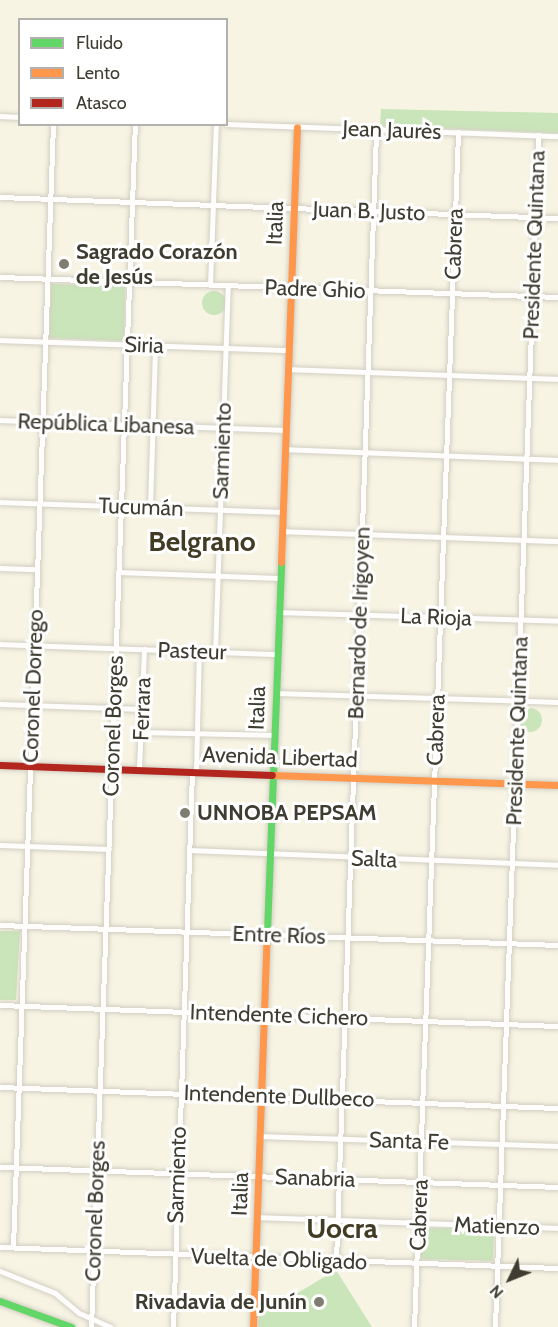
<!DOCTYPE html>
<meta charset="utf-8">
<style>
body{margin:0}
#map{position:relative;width:558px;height:1327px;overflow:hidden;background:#f7f4e4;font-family:Cabin,sans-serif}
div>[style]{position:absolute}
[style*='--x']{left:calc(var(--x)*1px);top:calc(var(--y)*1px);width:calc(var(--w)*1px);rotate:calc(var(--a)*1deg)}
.green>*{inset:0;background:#cae5ba}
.round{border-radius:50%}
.roads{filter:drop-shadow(0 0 2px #d2cfc3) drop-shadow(0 0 2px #d2cfc3)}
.street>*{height:5px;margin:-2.5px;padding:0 2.5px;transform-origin:2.5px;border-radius:2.5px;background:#fefdfb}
.fast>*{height:7px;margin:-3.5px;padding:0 3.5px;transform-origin:3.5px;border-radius:3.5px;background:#63d668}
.slow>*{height:7px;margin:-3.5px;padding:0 3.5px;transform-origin:3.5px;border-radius:3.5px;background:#ff974d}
.jam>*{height:7px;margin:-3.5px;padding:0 3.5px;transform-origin:3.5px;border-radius:3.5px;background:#b3261e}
.dots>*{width:16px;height:16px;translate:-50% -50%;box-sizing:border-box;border:3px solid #fff;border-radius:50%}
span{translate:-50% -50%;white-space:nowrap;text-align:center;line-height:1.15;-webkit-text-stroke:6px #fff;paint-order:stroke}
.street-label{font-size:22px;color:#3f3d31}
.poi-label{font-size:22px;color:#3f3d31;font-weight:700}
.left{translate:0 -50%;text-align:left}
.right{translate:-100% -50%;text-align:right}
.district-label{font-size:28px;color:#423c25;font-weight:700}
.legend{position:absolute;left:18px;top:18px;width:210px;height:108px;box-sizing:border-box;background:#fff;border:2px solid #b2b1ad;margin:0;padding:8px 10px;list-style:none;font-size:18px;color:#3f3d31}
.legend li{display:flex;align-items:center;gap:12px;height:30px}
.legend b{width:30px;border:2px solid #b2b1ad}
.north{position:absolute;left:480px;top:1249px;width:60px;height:60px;-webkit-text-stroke:4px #fff;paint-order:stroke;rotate:227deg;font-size:16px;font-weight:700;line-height:24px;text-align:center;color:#3f3d31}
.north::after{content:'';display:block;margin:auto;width:21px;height:27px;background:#3f3d31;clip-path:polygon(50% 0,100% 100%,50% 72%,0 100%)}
</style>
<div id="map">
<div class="green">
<i style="clip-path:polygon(381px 109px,558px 113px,558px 133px,380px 126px)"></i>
<i style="clip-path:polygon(51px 284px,125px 286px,124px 341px,49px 338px)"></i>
<i class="round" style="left:202px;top:291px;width:24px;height:24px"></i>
<i class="round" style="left:518px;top:708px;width:24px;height:24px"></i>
<i style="clip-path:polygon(0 931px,20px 931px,16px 1000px,0 1000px)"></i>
<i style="clip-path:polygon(421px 1228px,494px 1229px,493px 1261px,421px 1259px)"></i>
<i style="clip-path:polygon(336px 1270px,372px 1327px,258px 1327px,259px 1316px)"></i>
</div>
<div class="roads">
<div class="street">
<i style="--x:0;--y:116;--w:20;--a:3"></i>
<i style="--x:226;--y:124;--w:332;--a:2.1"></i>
<i style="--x:0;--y:197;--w:558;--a:2.16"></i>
<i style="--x:0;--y:277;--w:558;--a:2.05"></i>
<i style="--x:210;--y:285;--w:161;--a:-87.9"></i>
<i style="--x:0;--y:340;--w:288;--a:2"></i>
<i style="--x:287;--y:369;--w:271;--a:2.1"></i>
<i style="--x:0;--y:420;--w:285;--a:2"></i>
<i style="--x:284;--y:449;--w:274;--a:2.3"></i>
<i style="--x:0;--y:502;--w:282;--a:2"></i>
<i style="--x:150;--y:507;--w:162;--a:-88.2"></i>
<i style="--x:281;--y:531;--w:277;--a:2.1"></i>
<i style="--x:0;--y:568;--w:37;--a:2"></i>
<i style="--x:118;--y:572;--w:161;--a:2.1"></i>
<i style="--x:278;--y:612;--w:280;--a:1.8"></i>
<i style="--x:0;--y:644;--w:277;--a:2.1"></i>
<i style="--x:215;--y:652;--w:366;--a:-88"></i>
<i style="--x:275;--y:693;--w:283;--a:1.8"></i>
<i style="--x:0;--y:704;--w:142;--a:2"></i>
<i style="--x:141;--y:732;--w:133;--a:1.3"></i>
<i style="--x:139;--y:769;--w:120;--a:-87.6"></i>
<i style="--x:196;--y:771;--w:120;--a:-88.6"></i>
<i style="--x:0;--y:845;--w:109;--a:2.1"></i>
<i style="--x:189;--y:850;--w:369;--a:2.3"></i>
<i style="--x:0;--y:925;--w:558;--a:2.05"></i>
<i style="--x:0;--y:1005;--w:558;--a:2.16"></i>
<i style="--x:0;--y:1087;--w:558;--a:2.16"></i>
<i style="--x:260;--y:1136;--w:298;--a:1.9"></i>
<i style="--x:0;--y:1167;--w:558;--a:2.05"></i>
<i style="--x:257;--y:1217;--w:301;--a:2.1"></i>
<i style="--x:0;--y:1247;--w:558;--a:2.16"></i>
<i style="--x:13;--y:1247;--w:1124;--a:-87.96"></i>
<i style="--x:336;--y:1261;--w:1132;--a:-87.97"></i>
<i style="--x:0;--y:1271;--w:59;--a:21.8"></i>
<i style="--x:55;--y:1293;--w:31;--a:40"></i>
<i style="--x:79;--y:1313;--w:35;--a:24"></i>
<i style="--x:91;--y:1327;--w:1204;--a:-87.91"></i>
<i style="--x:173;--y:1327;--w:556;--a:-88.04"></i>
<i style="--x:414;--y:1327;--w:1196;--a:-87.89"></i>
<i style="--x:495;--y:1327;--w:1193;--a:-87.93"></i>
</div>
<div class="fast">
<i style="--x:267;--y:932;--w:370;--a:-87.8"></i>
<i style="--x:0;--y:1301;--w:76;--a:20.1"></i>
</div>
<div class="slow">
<i style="--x:281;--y:562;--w:435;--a:-87.9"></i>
<i style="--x:272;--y:775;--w:286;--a:2"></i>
<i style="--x:253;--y:1327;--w:395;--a:-88"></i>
</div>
<div class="jam">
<i style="--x:0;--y:765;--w:272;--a:2.1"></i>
</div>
</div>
<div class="dots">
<i style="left:64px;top:264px;background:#7f7d70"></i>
<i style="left:185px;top:813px;background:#7f7d70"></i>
<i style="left:319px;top:1302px;background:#7f7d70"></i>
</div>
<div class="street-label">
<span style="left:392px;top:130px;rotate:2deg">Jean Jaurès</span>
<span style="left:369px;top:211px;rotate:2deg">Juan B. Justo</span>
<span style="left:275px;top:223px;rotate:-88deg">Italia</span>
<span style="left:454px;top:244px;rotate:-88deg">Cabrera</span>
<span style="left:534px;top:245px;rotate:-88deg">Presidente Quintana</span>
<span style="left:315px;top:289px;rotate:2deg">Padre Ghio</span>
<span style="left:144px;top:345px;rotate:2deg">Siria</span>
<span style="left:106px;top:424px;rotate:2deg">República Libanesa</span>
<span style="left:222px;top:451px;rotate:-88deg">Sarmiento</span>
<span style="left:141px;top:507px;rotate:2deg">Tucumán</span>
<span style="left:436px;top:617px;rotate:2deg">La Rioja</span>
<span style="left:359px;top:623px;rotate:-88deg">Bernardo de Irigoyen</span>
<span style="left:192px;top:651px;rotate:2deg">Pasteur</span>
<span style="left:33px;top:686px;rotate:-88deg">Coronel Dorrego</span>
<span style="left:257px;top:708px;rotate:-88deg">Italia</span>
<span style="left:142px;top:709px;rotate:-88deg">Ferrara</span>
<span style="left:113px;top:726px;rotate:-88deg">Coronel Borges</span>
<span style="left:436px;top:730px;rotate:-88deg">Cabrera</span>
<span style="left:517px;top:731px;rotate:-88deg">Presidente Quintana</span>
<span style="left:280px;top:757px;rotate:2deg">Avenida Libertad</span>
<span style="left:374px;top:859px;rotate:3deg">Salta</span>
<span style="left:279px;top:935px;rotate:2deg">Entre Ríos</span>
<span style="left:279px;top:1015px;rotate:2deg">Intendente Cichero</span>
<span style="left:279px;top:1096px;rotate:2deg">Intendente Dullbeco</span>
<span style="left:409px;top:1141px;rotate:2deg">Santa Fe</span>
<span style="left:177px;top:1175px;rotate:-88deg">Sarmiento</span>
<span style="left:315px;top:1178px;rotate:2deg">Sanabria</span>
<span style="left:240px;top:1194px;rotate:-88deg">Italia</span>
<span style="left:95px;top:1211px;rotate:-88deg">Coronel Borges</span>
<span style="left:419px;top:1215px;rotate:-88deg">Cabrera</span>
<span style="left:497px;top:1226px;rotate:2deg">Matienzo</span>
<span style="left:279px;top:1259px;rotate:2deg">Vuelta de Obligado</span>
</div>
<div class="poi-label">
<span class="left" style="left:76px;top:264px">Sagrado Corazón<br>de Jesús</span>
<span class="left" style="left:197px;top:813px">UNNOBA PEPSAM</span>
<span class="right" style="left:307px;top:1302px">Rivadavia de Junín</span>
</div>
<div class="district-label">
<span style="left:202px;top:541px">Belgrano</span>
<span style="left:342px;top:1228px">Uocra</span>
</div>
<ul class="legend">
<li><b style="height:8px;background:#63d668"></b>Fluido</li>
<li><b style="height:8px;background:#ff974d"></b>Lento</li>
<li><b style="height:8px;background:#b3261e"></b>Atasco</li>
</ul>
<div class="north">N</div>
</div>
